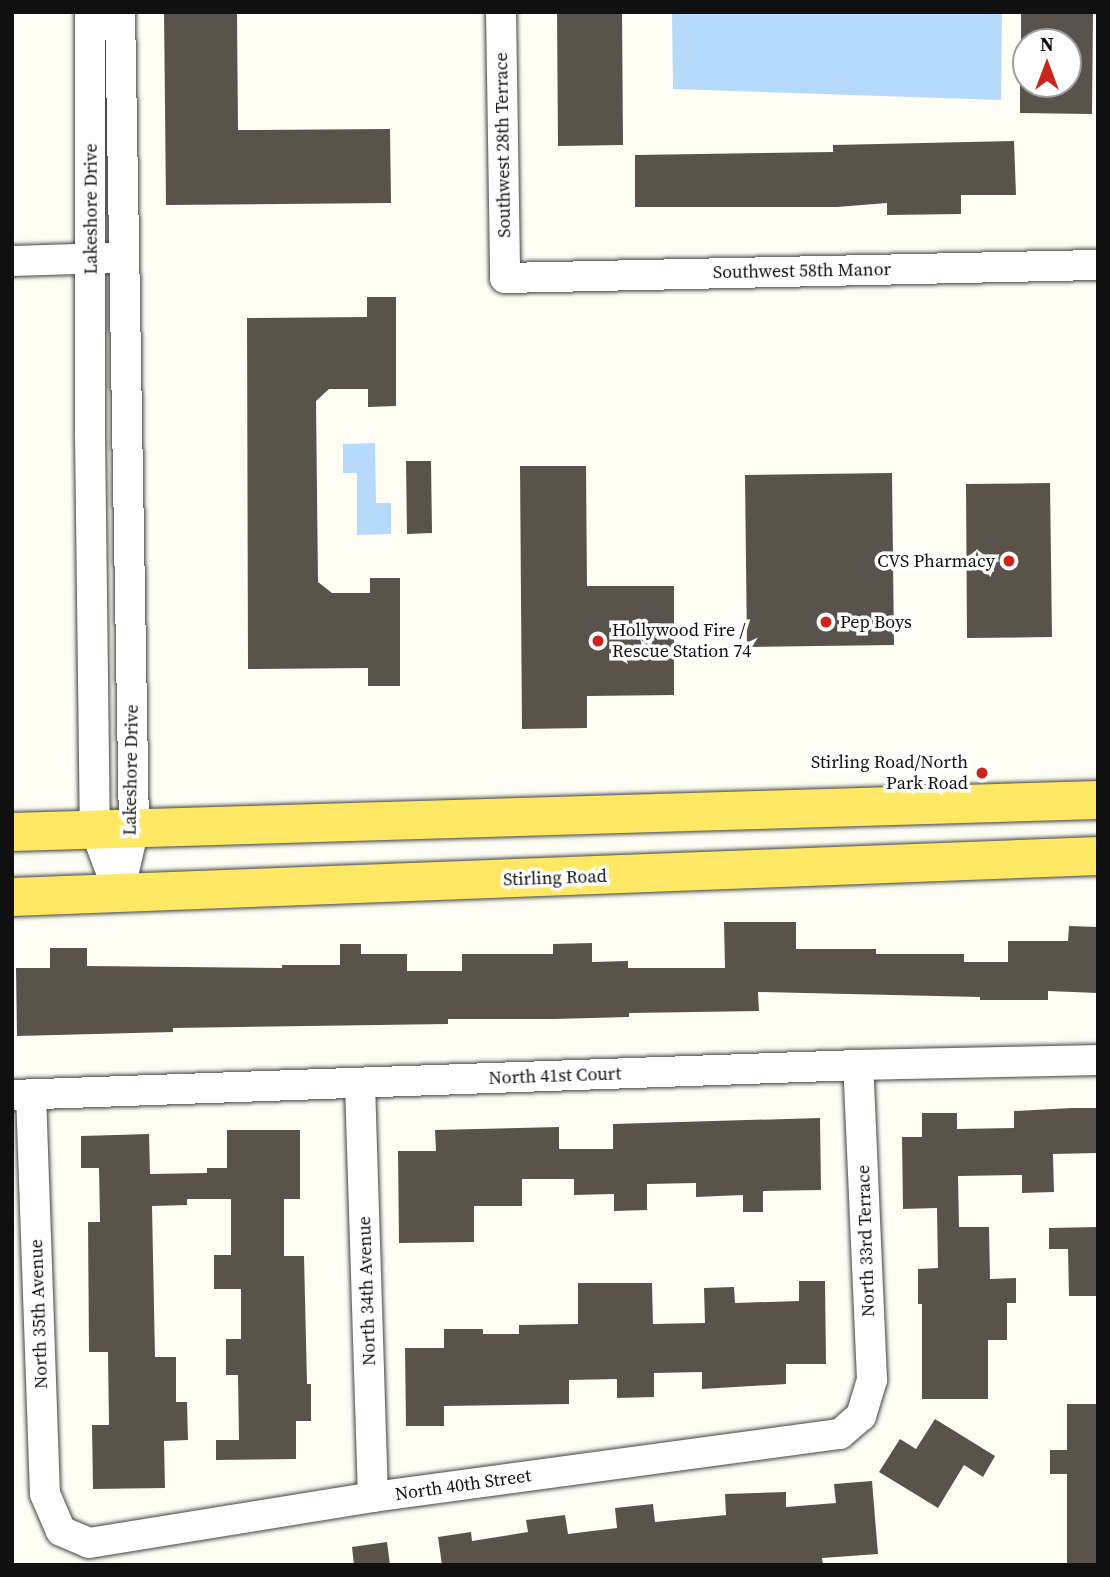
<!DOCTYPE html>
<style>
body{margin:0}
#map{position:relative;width:1110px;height:1577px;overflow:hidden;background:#fffef4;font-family:"Source Serif 4",serif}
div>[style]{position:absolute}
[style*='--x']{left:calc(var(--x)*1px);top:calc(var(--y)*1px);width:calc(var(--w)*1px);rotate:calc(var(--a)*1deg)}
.water>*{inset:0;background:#b5dafa}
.building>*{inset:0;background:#5a534c}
.roads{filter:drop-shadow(0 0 2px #434343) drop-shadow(0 0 2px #434343)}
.minor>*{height:30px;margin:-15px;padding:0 15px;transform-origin:15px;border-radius:15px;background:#fff}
.primary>*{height:38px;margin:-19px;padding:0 19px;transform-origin:19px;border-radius:19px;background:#ffe864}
.dots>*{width:19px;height:19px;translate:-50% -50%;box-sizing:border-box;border:4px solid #fff;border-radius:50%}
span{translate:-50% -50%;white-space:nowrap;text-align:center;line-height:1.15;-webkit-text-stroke:7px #fff;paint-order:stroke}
.street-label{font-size:18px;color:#101010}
.poi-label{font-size:18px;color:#101010}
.right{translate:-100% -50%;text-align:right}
.left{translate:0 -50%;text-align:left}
.frame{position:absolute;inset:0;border:14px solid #101010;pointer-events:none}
.north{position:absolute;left:1012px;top:28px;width:70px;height:70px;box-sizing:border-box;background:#fff;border:2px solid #9f9f9f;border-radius:50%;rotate:0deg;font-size:19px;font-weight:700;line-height:28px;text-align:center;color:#101010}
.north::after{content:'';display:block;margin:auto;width:24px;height:32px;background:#cb261d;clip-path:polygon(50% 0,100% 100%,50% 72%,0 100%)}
</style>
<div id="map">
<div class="water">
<i style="clip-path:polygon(672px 12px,1002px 12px,1001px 100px,673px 89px)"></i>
<i style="clip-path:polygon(375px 443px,376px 503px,391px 503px,391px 534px,357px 535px,357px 473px,343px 473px,343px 444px)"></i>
</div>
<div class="building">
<i style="clip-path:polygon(164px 12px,237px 12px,238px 130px,390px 129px,391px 203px,166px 205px)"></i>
<i style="clip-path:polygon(557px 12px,622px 12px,623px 145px,558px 146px)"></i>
<i style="clip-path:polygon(1021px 12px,1093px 12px,1092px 114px,1020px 113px,1020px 84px,1068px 84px,1068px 42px,1021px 42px)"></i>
<i style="clip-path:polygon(1014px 141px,1016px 195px,961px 195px,961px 214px,887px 215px,887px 203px,837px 207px,635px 207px,635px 155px,833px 152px,833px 145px)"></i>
<i style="clip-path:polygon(367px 297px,396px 297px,396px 406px,368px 407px,368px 389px,329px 389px,316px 401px,318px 582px,332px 593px,370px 593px,370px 578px,400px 578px,400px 686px,368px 686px,368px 668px,248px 669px,247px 318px,367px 317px)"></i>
<i style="clip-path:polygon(406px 461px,431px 461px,432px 533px,407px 534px)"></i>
<i style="clip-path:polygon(520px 466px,586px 466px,587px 586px,674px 586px,674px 695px,587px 696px,587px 728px,522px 729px)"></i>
<i style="clip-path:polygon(892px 473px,894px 645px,747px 647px,745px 475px)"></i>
<i style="clip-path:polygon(1050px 483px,1052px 637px,967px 638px,966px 484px)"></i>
<i style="clip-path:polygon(724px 922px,796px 922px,796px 949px,876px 949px,876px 954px,964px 954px,964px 962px,1008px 962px,1008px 941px,1068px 941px,1069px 926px,1098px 927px,1098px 993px,1048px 991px,1048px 1000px,980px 1000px,980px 997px,758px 992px,759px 1011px,629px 1013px,629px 1017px,554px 1019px,448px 1019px,448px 1024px,173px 1028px,173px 1032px,17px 1036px,16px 968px,50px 968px,50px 948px,87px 948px,87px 966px,282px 968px,282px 965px,340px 965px,340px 944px,361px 944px,361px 954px,407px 954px,407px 971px,462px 971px,462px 954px,553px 954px,553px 944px,592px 943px,592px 962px,628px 961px,628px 968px,725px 968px)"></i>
<i style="clip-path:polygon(1072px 1108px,1098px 1108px,1098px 1153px,1053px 1154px,1054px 1192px,1022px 1193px,1022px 1175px,958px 1176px,959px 1227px,989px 1227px,990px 1279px,1016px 1278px,1016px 1303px,1007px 1303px,1007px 1340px,988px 1340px,988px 1399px,922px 1399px,922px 1304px,918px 1304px,918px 1269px,938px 1268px,937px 1208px,903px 1209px,902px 1137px,922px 1137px,922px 1113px,957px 1113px,957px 1129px,1014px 1128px,1014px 1111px)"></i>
<i style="clip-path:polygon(820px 1118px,821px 1190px,763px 1191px,763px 1212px,743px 1212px,743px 1195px,696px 1197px,696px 1183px,647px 1184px,647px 1210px,614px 1211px,614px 1194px,574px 1195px,574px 1179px,522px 1179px,522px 1206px,474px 1206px,474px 1242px,399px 1243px,398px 1151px,436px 1151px,435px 1130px,559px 1127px,559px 1149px,613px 1149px,613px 1124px)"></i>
<i style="clip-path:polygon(227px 1130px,300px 1130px,300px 1199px,284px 1199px,284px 1256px,304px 1256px,307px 1384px,311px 1384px,311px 1421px,296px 1421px,296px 1459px,216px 1460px,216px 1440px,239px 1440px,238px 1375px,226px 1375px,226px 1339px,241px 1339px,241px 1289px,214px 1289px,214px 1255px,231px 1255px,231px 1199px,187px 1199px,187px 1205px,152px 1206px,155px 1357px,176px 1357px,176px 1402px,187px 1402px,188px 1440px,164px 1441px,165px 1488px,93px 1489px,92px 1425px,109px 1425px,108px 1352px,89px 1352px,88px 1222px,100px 1222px,99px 1168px,81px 1168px,81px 1136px,149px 1134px,150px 1174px,207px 1173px,207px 1168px,227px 1168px)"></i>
<i style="clip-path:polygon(1098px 1227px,1098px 1296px,1069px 1296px,1068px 1249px,1049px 1249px,1049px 1228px)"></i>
<i style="clip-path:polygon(799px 1281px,825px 1281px,826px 1364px,786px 1364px,786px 1384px,702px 1389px,702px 1372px,654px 1373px,654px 1397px,617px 1398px,617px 1379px,569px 1380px,569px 1404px,444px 1406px,444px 1426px,406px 1426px,405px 1348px,444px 1348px,444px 1329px,483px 1329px,483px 1334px,519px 1334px,519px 1325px,578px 1324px,578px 1283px,652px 1283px,653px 1324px,705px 1323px,704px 1288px,734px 1287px,735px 1303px,799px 1301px)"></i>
<i style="clip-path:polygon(1067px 1404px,1098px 1404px,1098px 1565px,1067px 1565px,1067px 1474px,1050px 1474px,1050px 1450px,1067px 1450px)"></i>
<i style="clip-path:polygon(935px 1419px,995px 1456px,983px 1477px,964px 1465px,938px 1508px,879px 1472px,900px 1439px,916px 1449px)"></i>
<i style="clip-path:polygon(872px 1481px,878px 1554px,822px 1558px,823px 1565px,442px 1565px,438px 1537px,471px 1532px,472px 1541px,528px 1532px,526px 1520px,565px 1515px,568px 1534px,617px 1528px,615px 1508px,653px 1504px,655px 1522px,726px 1515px,725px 1494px,786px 1492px,786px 1507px,836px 1503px,834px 1484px)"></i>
<i style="clip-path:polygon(387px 1542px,390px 1565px,354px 1565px,352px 1547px)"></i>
</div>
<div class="roads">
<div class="minor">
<i style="--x:90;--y:12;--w:421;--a:90"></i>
<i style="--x:90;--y:433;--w:396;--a:89.3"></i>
<i style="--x:95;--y:829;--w:68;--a:69.4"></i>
<i style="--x:501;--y:12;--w:266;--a:89.1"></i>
<i style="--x:505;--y:278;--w:593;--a:-1.26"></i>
<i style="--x:12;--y:261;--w:97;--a:-1.8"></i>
<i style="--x:119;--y:893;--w:67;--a:-77"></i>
<i style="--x:134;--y:828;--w:816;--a:-90.98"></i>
<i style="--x:360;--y:1084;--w:413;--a:88.2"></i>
<i style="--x:31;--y:1094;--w:400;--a:88"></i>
<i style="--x:45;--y:1494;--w:40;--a:66.6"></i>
<i style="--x:61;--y:1531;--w:30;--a:23"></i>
<i style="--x:89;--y:1543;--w:288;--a:-9.2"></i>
<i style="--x:373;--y:1497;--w:471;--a:-7.7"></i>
<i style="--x:840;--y:1434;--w:28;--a:-41"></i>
<i style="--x:861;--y:1416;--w:38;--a:-73"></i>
<i style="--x:872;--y:1380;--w:315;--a:-92.5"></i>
<i style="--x:12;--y:1095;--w:847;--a:-2.03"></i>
<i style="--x:858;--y:1065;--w:240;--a:-1.2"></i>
</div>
<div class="primary">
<i style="--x:12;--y:832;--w:1086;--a:-1.69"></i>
<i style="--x:12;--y:897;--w:1087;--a:-2.16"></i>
</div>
</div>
<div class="dots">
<i style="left:1009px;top:561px;background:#cb261d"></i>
<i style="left:826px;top:622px;background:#cb261d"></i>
<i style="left:598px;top:641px;background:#cb261d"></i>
<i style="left:982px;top:773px;background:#cb261d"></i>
</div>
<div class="street-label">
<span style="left:503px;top:145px;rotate:-91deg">Southwest 28th Terrace</span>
<span style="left:91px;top:209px;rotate:-90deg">Lakeshore Drive</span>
<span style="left:802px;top:271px;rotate:-1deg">Southwest 58th Manor</span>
<span style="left:131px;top:770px;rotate:-89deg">Lakeshore Drive</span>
<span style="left:555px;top:878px;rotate:-2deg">Stirling Road</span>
<span style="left:555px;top:1076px;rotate:-2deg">North 41st Court</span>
<span style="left:866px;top:1241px;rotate:-92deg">North 33rd Terrace</span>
<span style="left:367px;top:1291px;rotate:-92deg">North 34th Avenue</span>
<span style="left:39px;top:1314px;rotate:-92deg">North 35th Avenue</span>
<span style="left:463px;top:1485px;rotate:-8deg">North 40th Street</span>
</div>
<div class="poi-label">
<span class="right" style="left:995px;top:561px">CVS Pharmacy</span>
<span class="left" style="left:840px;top:622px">Pep Boys</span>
<span class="left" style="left:612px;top:641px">Hollywood Fire /<br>Rescue Station 74</span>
<span class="right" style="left:968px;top:773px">Stirling Road/North<br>Park Road</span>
</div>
<div class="frame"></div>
<div class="north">N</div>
</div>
